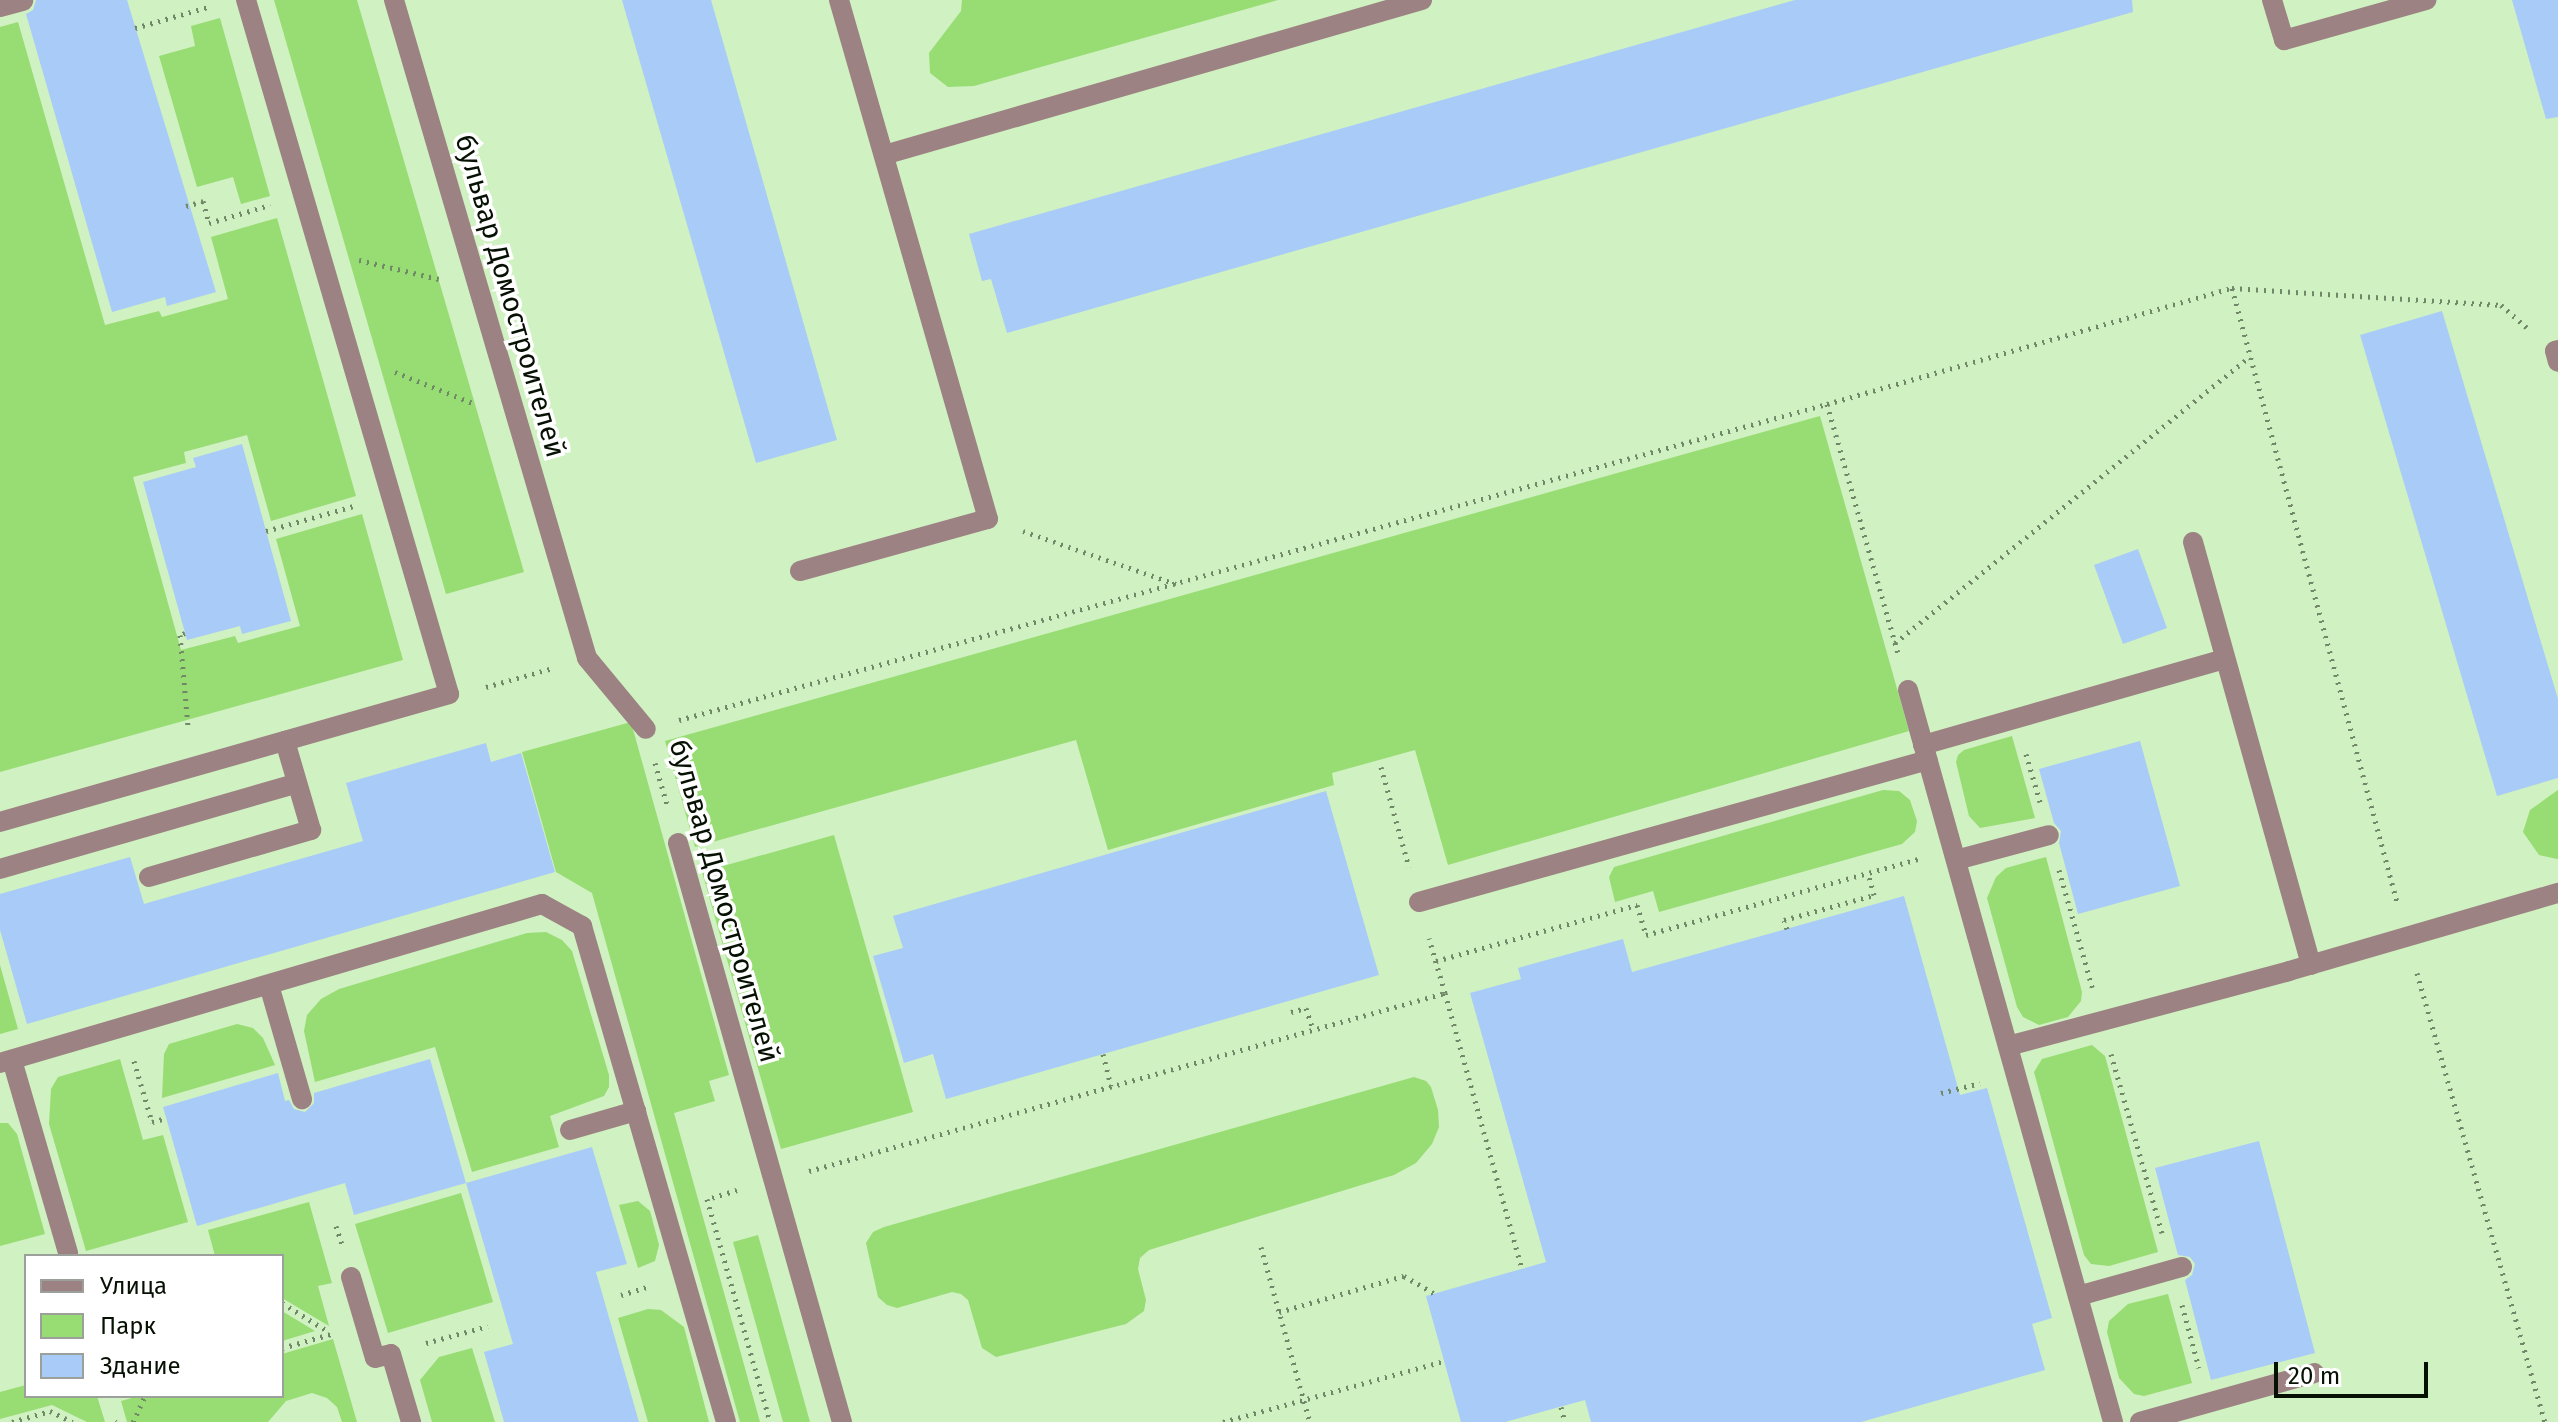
<!DOCTYPE html>
<meta charset="utf-8">
<style>
body{margin:0}
#map{position:relative;width:2558px;height:1422px;overflow:hidden;background:#d0f1c1;font-family:"Fira Sans",sans-serif}
div>[style]{position:absolute}
[style*='--x']{left:calc(var(--x)*1px);top:calc(var(--y)*1px);width:calc(var(--w)*1px);rotate:calc(var(--a)*1deg)}
.green>*{inset:0;background:#98dc74}
.building>*{inset:0;background:#a9cbf8}
.path>*{height:5px;margin-top:-2.5px;transform-origin:0;background:repeating-linear-gradient(90deg,#718868 0 2px,transparent 0 8px)}
.minor>*{height:20px;margin:-10px;padding:0 10px;transform-origin:10px;border-radius:10px;background:#9d8283}
span{translate:-50% -50%;white-space:nowrap;text-align:center;line-height:1.15;-webkit-text-stroke:7px #fff;paint-order:stroke}
.street-label{font-size:28px;color:#061103}
.legend{position:absolute;left:24px;top:1254px;width:260px;height:144px;box-sizing:border-box;background:#fff;border:2px solid #9ba09a;margin:0;padding:10px 14px;list-style:none;font-size:24px;color:#061103}
.legend li{display:flex;align-items:center;gap:16px;height:40px}
.legend b{width:40px;border:2px solid #9ba09a}
.scale{position:absolute;left:2274px;top:1362px;width:154px;height:36px;box-sizing:border-box;border:4px solid #061103;border-top:0;padding-left:10px;font-size:24px;line-height:28px;white-space:nowrap;color:#061103;-webkit-text-stroke:6px #fff;paint-order:stroke}
</style>
<div id="map">
<div class="green">
<i style="clip-path:polygon(274px 0,357px 0,524px 572px,446px 594px)"></i>
<i style="clip-path:polygon(962px 0,1278px 0,974px 86px,948px 87px,930px 73px,929px 53px,961px 11px)"></i>
<i style="clip-path:polygon(220px 18px,270px 196px,241px 204px,233px 177px,197px 187px,159px 56px,195px 46px,191px 26px)"></i>
<i style="clip-path:polygon(18px 22px,105px 325px,159px 311px,162px 317px,228px 299px,211px 237px,277px 218px,356px 496px,271px 521px,247px 435px,184px 452px,186px 463px,133px 477px,181px 650px,235px 636px,238px 643px,300px 626px,276px 539px,362px 514px,403px 660px,0 772px,0 27px)"></i>
<i style="clip-path:polygon(1820px 416px,1909px 731px,1448px 865px,1415px 750px,1332px 773px,1334px 785px,1108px 850px,1076px 740px,695px 847px,665px 741px)"></i>
<i style="clip-path:polygon(631px 722px,729px 1075px,709px 1081px,715px 1101px,674px 1113px,760px 1422px,740px 1422px,592px 893px,556px 872px,522px 752px)"></i>
<i style="clip-path:polygon(2012px 736px,2035px 818px,1980px 828px,1969px 816px,1956px 762px,1958px 755px,1964px 750px)"></i>
<i style="clip-path:polygon(1883px 790px,1899px 791px,1910px 800px,1917px 821px,1915px 832px,1902px 844px,1659px 912px,1653px 891px,1615px 902px,1609px 877px,1614px 867px)"></i>
<i style="clip-path:polygon(2558px 790px,2558px 859px,2557px 859px,2539px 855px,2523px 832px,2530px 810px)"></i>
<i style="clip-path:polygon(834px 835px,913px 1112px,781px 1149px,702px 872px)"></i>
<i style="clip-path:polygon(2046px 857px,2082px 992px,2081px 1001px,2068px 1017px,2039px 1025px,2023px 1017px,2017px 1007px,1987px 898px,1996px 877px,2006px 868px)"></i>
<i style="clip-path:polygon(546px 932px,562px 940px,572px 951px,609px 1075px,609px 1087px,604px 1096px,550px 1116px,559px 1147px,472px 1172px,435px 1047px,315px 1082px,304px 1031px,307px 1015px,321px 999px,339px 989px,527px 933px)"></i>
<i style="clip-path:polygon(0 965px,18px 1029px,0 1034px)"></i>
<i style="clip-path:polygon(237px 1024px,253px 1028px,263px 1038px,275px 1065px,162px 1098px,164px 1054px,169px 1044px)"></i>
<i style="clip-path:polygon(2092px 1045px,2105px 1056px,2158px 1252px,2109px 1266px,2091px 1264px,2084px 1255px,2034px 1072px,2042px 1059px)"></i>
<i style="clip-path:polygon(120px 1059px,143px 1140px,163px 1135px,188px 1222px,86px 1251px,49px 1124px,51px 1089px,58px 1077px)"></i>
<i style="clip-path:polygon(1414px 1077px,1426px 1081px,1431px 1087px,1438px 1110px,1439px 1127px,1432px 1144px,1416px 1163px,1394px 1175px,1149px 1250px,1140px 1258px,1138px 1269px,1146px 1300px,1144px 1311px,1126px 1324px,996px 1357px,982px 1348px,968px 1300px,961px 1294px,952px 1292px,897px 1308px,887px 1305px,878px 1297px,866px 1243px,873px 1232px,884px 1227px)"></i>
<i style="clip-path:polygon(0 1123px,8px 1123px,17px 1134px,45px 1234px,0 1246px)"></i>
<i style="clip-path:polygon(461px 1193px,493px 1302px,388px 1333px,355px 1224px)"></i>
<i style="clip-path:polygon(638px 1201px,650px 1211px,659px 1245px,655px 1261px,638px 1268px,619px 1205px)"></i>
<i style="clip-path:polygon(309px 1202px,332px 1283px,318px 1286px,329px 1326px,282px 1298px,282px 1256px,215px 1256px,208px 1230px)"></i>
<i style="clip-path:polygon(758px 1235px,810px 1422px,783px 1422px,733px 1242px)"></i>
<i style="clip-path:polygon(2168px 1294px,2192px 1383px,2144px 1396px,2134px 1394px,2119px 1378px,2107px 1332px,2109px 1321px,2128px 1304px)"></i>
<i style="clip-path:polygon(648px 1309px,661px 1310px,684px 1327px,709px 1422px,648px 1422px,618px 1318px)"></i>
<i style="clip-path:polygon(282px 1311px,315px 1331px,282px 1341px)"></i>
<i style="clip-path:polygon(333px 1339px,357px 1422px,342px 1422px,337px 1407px,327px 1398px,312px 1393px,286px 1401px,268px 1422px,127px 1422px,121px 1401px,139px 1396px,282px 1396px,282px 1354px)"></i>
<i style="clip-path:polygon(472px 1348px,495px 1422px,432px 1422px,420px 1380px,439px 1357px)"></i>
<i style="clip-path:polygon(26px 1385px,26px 1396px,97px 1396px,105px 1422px,87px 1422px,52px 1405px,0 1419px,0 1392px)"></i>
</div>
<div class="building">
<i style="clip-path:polygon(36px 0,127px 0,216px 292px,167px 306px,165px 297px,112px 312px,26px 14px,33px 10px)"></i>
<i style="clip-path:polygon(622px 0,711px 0,837px 440px,756px 463px)"></i>
<i style="clip-path:polygon(1795px 0,2132px 0,2133px 12px,1007px 333px,991px 279px,982px 281px,969px 234px)"></i>
<i style="clip-path:polygon(2512px 0,2558px 0,2558px 117px,2546px 119px)"></i>
<i style="clip-path:polygon(2442px 311px,2558px 699px,2558px 778px,2497px 796px,2360px 335px)"></i>
<i style="clip-path:polygon(242px 444px,291px 621px,242px 634px,240px 626px,187px 640px,143px 482px,196px 467px,193px 458px)"></i>
<i style="clip-path:polygon(2138px 549px,2167px 628px,2123px 644px,2094px 565px)"></i>
<i style="clip-path:polygon(2140px 741px,2180px 886px,2078px 914px,2059px 843px,2061px 831px,2054px 823px,2039px 769px)"></i>
<i style="clip-path:polygon(486px 743px,491px 762px,521px 753px,555px 872px,27px 1024px,0 930px,0 894px,130px 857px,144px 904px,363px 841px,346px 783px)"></i>
<i style="clip-path:polygon(1326px 791px,1379px 975px,946px 1099px,933px 1054px,904px 1063px,873px 956px,903px 948px,893px 916px)"></i>
<i style="clip-path:polygon(1904px 896px,1960px 1095px,1987px 1088px,2052px 1318px,2032px 1324px,2045px 1370px,1861px 1422px,1591px 1422px,1585px 1400px,1505px 1422px,1461px 1422px,1426px 1296px,1546px 1262px,1470px 993px,1521px 979px,1518px 968px,1623px 939px,1632px 972px)"></i>
<i style="clip-path:polygon(430px 1059px,466px 1183px,354px 1215px,345px 1183px,197px 1226px,163px 1107px,278px 1073px,285px 1101px,289px 1100px,294px 1109px,305px 1112px,314px 1103px,314px 1093px)"></i>
<i style="clip-path:polygon(2259px 1141px,2315px 1353px,2211px 1380px,2185px 1280px,2192px 1275px,2195px 1264px,2190px 1257px,2178px 1255px,2155px 1168px)"></i>
<i style="clip-path:polygon(592px 1147px,627px 1264px,596px 1272px,639px 1422px,504px 1422px,484px 1352px,513px 1344px,466px 1183px)"></i>
</div>
<div class="path">
<i style="--x:135;--y:28;--w:79;--a:-16.1"></i>
<i style="--x:186;--y:206;--w:18;--a:-16"></i>
<i style="--x:203;--y:201;--w:23;--a:75"></i>
<i style="--x:209;--y:223;--w:64;--a:-16.4"></i>
<i style="--x:359;--y:260;--w:82;--a:13.4"></i>
<i style="--x:2232;--y:288;--w:636;--a:74.96"></i>
<i style="--x:395;--y:372;--w:86;--a:21.8"></i>
<i style="--x:1827;--y:404;--w:263;--a:74.1"></i>
<i style="--x:266;--y:531;--w:95;--a:-15.9"></i>
<i style="--x:1023;--y:531;--w:162;--a:19.1"></i>
<i style="--x:185;--y:633;--w:5;--a:158"></i>
<i style="--x:180;--y:635;--w:92;--a:85"></i>
<i style="--x:1895;--y:643;--w:456;--a:-38.9"></i>
<i style="--x:486;--y:687;--w:70;--a:-15.8"></i>
<i style="--x:679;--y:720;--w:1191;--a:-15.39"></i>
<i style="--x:1827;--y:404;--w:421;--a:-16"></i>
<i style="--x:2232;--y:288;--w:270;--a:3.6"></i>
<i style="--x:2501;--y:305;--w:37;--a:41"></i>
<i style="--x:2026;--y:754;--w:50;--a:73.7"></i>
<i style="--x:655;--y:763;--w:47;--a:73.9"></i>
<i style="--x:1381;--y:767;--w:104;--a:74.4"></i>
<i style="--x:2059;--y:870;--w:122;--a:74.2"></i>
<i style="--x:1787;--y:929;--w:9;--a:-108"></i>
<i style="--x:1784;--y:920;--w:93;--a:-15.5"></i>
<i style="--x:1874;--y:895;--w:23;--a:-105"></i>
<i style="--x:1436;--y:961;--w:209;--a:-15.6"></i>
<i style="--x:1637;--y:905;--w:31;--a:73"></i>
<i style="--x:1646;--y:935;--w:283;--a:-15.6"></i>
<i style="--x:2417;--y:973;--w:467;--a:74.1"></i>
<i style="--x:1445;--y:993;--w:287;--a:74.4"></i>
<i style="--x:1291;--y:1012;--w:16;--a:-15"></i>
<i style="--x:1306;--y:1008;--w:23;--a:72"></i>
<i style="--x:1103;--y:1054;--w:33;--a:76"></i>
<i style="--x:2111;--y:1054;--w:186;--a:74.1"></i>
<i style="--x:134;--y:1061;--w:64;--a:73.6"></i>
<i style="--x:152;--y:1122;--w:15;--a:-16"></i>
<i style="--x:1941;--y:1093;--w:40;--a:-14.4"></i>
<i style="--x:809;--y:1171;--w:660;--a:-15.64"></i>
<i style="--x:1445;--y:993;--w:57;--a:-106.2"></i>
<i style="--x:737;--y:1190;--w:31;--a:163"></i>
<i style="--x:707;--y:1199;--w:232;--a:74.2"></i>
<i style="--x:336;--y:1226;--w:20;--a:72"></i>
<i style="--x:1261;--y:1247;--w:182;--a:74.4"></i>
<i style="--x:621;--y:1295;--w:31;--a:-17"></i>
<i style="--x:282;--y:1303;--w:55;--a:31.7"></i>
<i style="--x:2182;--y:1305;--w:65;--a:74.9"></i>
<i style="--x:1279;--y:1312;--w:130;--a:-16.1"></i>
<i style="--x:1404;--y:1276;--w:34;--a:30"></i>
<i style="--x:426;--y:1343;--w:64;--a:-15.3"></i>
<i style="--x:282;--y:1348;--w:51;--a:-15.9"></i>
<i style="--x:1561;--y:1407;--w:16;--a:75"></i>
<i style="--x:115;--y:1421;--w:1;--a:45"></i>
<i style="--x:12;--y:1422;--w:40;--a:-16"></i>
<i style="--x:50;--y:1411;--w:25;--a:26"></i>
<i style="--x:133;--y:1422;--w:29;--a:-65"></i>
<i style="--x:1223;--y:1422;--w:229;--a:-15.4"></i>
</div>
<div class="minor">
<i style="--x:394;--y:0;--w:686;--a:73.65"></i>
<i style="--x:587;--y:658;--w:92;--a:50.3"></i>
<i style="--x:2272;--y:0;--w:42;--a:73.3"></i>
<i style="--x:2284;--y:40;--w:148;--a:-15.7"></i>
<i style="--x:0;--y:7;--w:24;--a:-15"></i>
<i style="--x:884;--y:155;--w:560;--a:-16.07"></i>
<i style="--x:2558;--y:350;--w:3;--a:162"></i>
<i style="--x:2555;--y:351;--w:11;--a:75"></i>
<i style="--x:2193;--y:542;--w:439;--a:74.4"></i>
<i style="--x:800;--y:571;--w:195;--a:-15.5"></i>
<i style="--x:988;--y:519;--w:540;--a:-106.02"></i>
<i style="--x:1908;--y:690;--w:760;--a:74.35"></i>
<i style="--x:1923;--y:745;--w:314;--a:-15.9"></i>
<i style="--x:0;--y:822;--w:467;--a:-15.9"></i>
<i style="--x:449;--y:694;--w:723;--a:-106.3"></i>
<i style="--x:678;--y:843;--w:602;--a:74.19"></i>
<i style="--x:1956;--y:860;--w:96;--a:-15"></i>
<i style="--x:0;--y:869;--w:309;--a:-16.1"></i>
<i style="--x:149;--y:877;--w:169;--a:-16.2"></i>
<i style="--x:311;--y:830;--w:93;--a:-106.3"></i>
<i style="--x:1419;--y:902;--w:528;--a:-15.59"></i>
<i style="--x:269;--y:985;--w:119;--a:73.9"></i>
<i style="--x:2008;--y:1046;--w:291;--a:-14.9"></i>
<i style="--x:2289;--y:971;--w:280;--a:-16.2"></i>
<i style="--x:12;--y:1060;--w:201;--a:73.8"></i>
<i style="--x:0;--y:1063;--w:565;--a:-16.35"></i>
<i style="--x:542;--y:904;--w:46;--a:28.8"></i>
<i style="--x:582;--y:926;--w:516;--a:73.81"></i>
<i style="--x:570;--y:1130;--w:69;--a:-16.1"></i>
<i style="--x:351;--y:1277;--w:84;--a:73.5"></i>
<i style="--x:375;--y:1358;--w:16;--a:-14"></i>
<i style="--x:391;--y:1354;--w:71;--a:73.6"></i>
<i style="--x:2078;--y:1296;--w:108;--a:-15.6"></i>
<i style="--x:2140;--y:1422;--w:181;--a:-15.7"></i>
</div>
<div class="street-label">
<span style="left:510px;top:296px;rotate:74deg">бульвар Домостроителей</span>
<span style="left:724px;top:901px;rotate:74deg">бульвар Домостроителей</span>
</div>
<ul class="legend">
<li><b style="height:10px;background:#9d8283"></b>Улица</li>
<li><b style="height:22px;background:#98dc74"></b>Парк</li>
<li><b style="height:22px;background:#a9cbf8"></b>Здание</li>
</ul>
<div class="scale">20 m</div>
</div>
